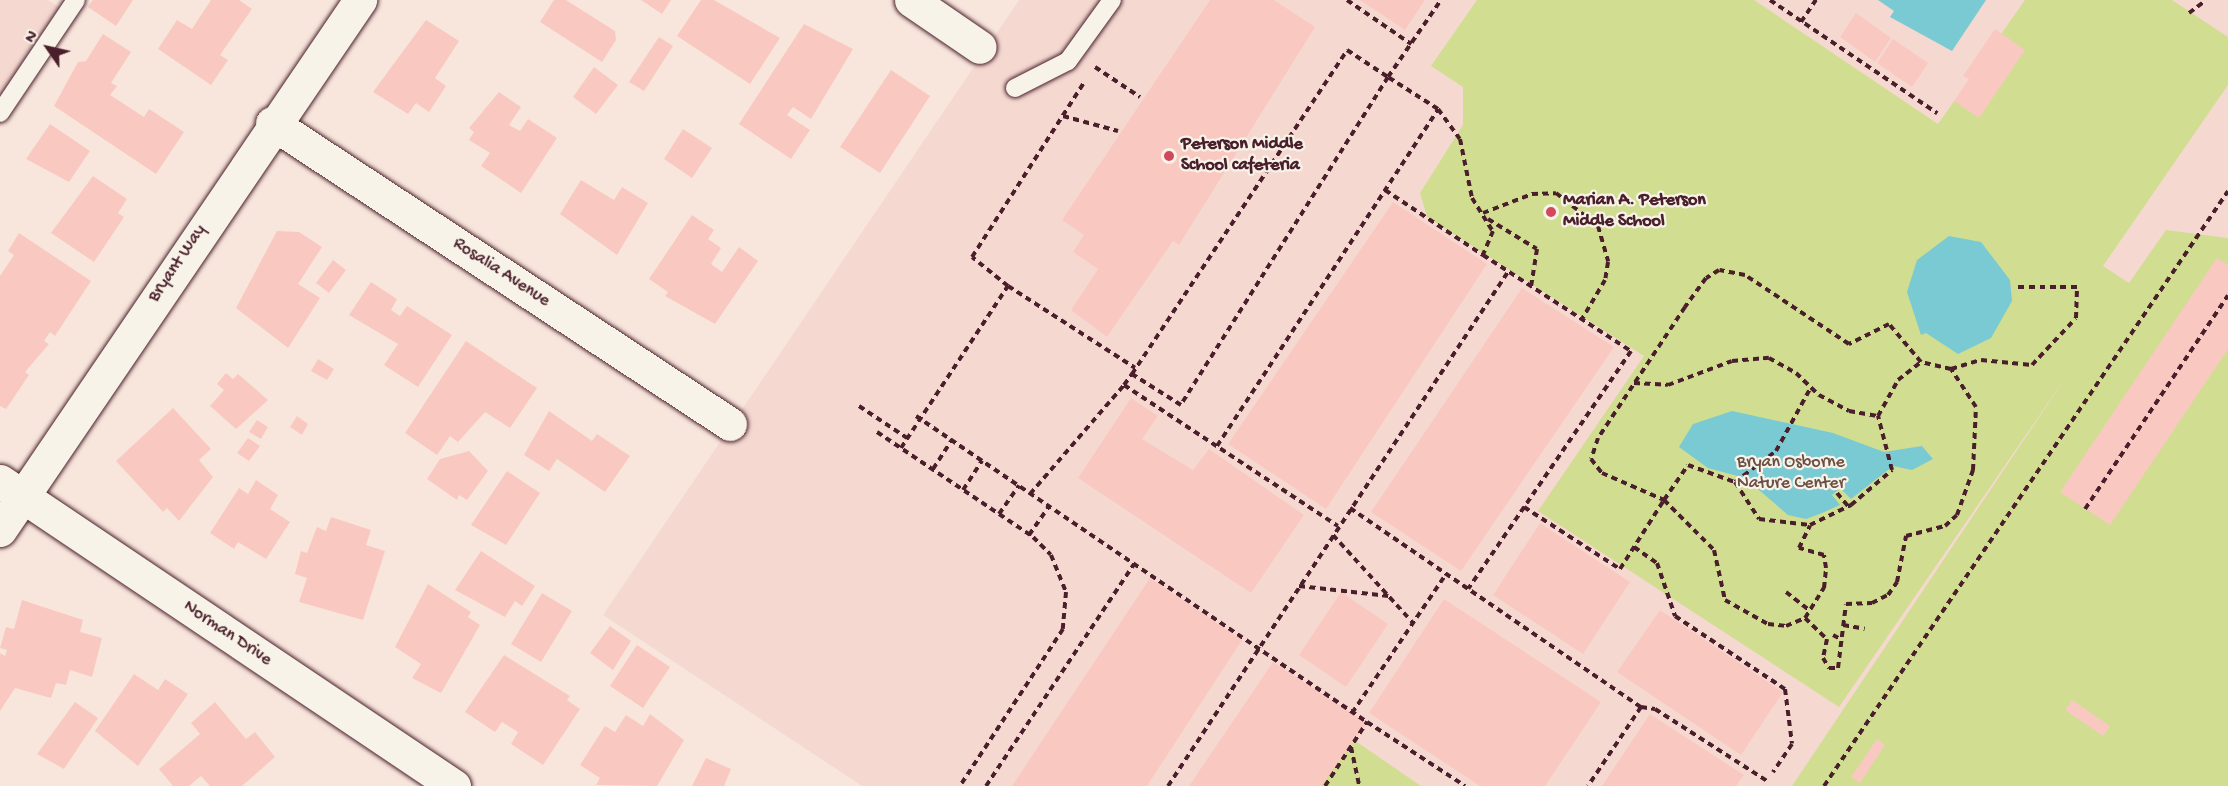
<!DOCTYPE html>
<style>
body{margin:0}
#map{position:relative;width:2228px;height:786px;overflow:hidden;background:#f8e6dc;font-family:"Gochi Hand",sans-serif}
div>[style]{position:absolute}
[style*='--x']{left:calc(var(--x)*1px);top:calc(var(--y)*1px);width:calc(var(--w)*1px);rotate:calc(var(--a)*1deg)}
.built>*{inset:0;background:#f5d9d1}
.green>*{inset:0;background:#d1dd90}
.water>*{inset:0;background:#79cad2}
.building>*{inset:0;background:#f9c9c1}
.path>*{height:4px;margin-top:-2px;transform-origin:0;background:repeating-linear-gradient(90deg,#4a1f2b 0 6px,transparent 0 10.5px)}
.roads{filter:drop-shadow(0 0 2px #4a1f2b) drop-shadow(0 0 2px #4a1f2b)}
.lane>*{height:18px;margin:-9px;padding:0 9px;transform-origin:9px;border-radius:9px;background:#f7f3e8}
.street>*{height:33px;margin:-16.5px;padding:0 16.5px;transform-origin:16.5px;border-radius:16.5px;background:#f7f3e8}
.dots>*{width:16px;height:16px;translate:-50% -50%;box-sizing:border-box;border:3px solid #f7f3e8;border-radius:50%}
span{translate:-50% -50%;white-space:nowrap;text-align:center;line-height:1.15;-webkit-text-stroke:4.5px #f7f3e8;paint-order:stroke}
.poi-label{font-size:18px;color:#4a1f2b;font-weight:700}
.left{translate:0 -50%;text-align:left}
.street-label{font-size:18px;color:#4a1f2b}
.park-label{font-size:18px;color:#6c4e44}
.north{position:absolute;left:18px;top:18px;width:60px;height:60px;-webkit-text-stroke:4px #f7f3e8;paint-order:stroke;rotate:304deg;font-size:16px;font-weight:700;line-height:24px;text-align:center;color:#4a1f2b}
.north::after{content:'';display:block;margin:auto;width:21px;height:27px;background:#4a1f2b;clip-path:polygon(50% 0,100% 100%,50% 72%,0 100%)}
</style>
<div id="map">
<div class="built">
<i style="clip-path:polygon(0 0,48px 0,73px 17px,0 127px)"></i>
<i style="clip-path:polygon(1019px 0,2228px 0,2228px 786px,862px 786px,603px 615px)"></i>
</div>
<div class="green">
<i style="clip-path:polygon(1477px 0,1754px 0,1938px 124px,2025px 0,2172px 0,2228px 37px,2228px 85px,2103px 266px,2129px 283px,2166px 230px,2228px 238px,2228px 786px,1792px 786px,2072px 368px,1839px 707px,1538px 511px,1644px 356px,1427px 217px,1420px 193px,1463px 125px,1463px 87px,1431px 66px)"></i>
<i style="clip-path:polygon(1351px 738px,1421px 786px,1319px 786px)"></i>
</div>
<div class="water">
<i style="clip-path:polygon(1878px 0,1986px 0,1952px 51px,1890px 17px,1894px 11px)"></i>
<i style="clip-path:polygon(1949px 236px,1981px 242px,2010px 280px,2012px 301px,1991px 338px,1958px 354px,1926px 333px,1921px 335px,1907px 292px,1917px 260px)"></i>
<i style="clip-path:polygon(1732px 411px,1833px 433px,1884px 452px,1922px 446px,1933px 459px,1912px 470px,1893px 466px,1851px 499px,1840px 488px,1832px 495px,1840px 505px,1822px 513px,1806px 519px,1788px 515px,1745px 478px,1708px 468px,1679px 447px,1693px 424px)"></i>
</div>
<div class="building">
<i style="clip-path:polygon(93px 0,133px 0,116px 26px,88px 7px)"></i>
<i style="clip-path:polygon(211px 0,239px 0,252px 9px,220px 55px,228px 60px,211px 85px,158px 49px,177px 20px,192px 29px)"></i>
<i style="clip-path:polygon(554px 0,566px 0,615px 31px,616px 40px,602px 62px,540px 22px)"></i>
<i style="clip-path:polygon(641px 0,671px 0,662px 14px)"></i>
<i style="clip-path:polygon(701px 0,714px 0,780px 38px,750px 84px,677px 36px)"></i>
<i style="clip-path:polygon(1210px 0,1274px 0,1315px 27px,1179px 245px,1173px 241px,1107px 337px,1071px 310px,1098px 269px,1073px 252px,1084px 235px,1062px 220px)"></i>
<i style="clip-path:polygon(1360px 0,1425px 0,1405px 30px)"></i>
<i style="clip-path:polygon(1856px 13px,1891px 38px,1875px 62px,1840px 37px)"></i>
<i style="clip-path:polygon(426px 20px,459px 41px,435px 78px,446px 86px,429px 112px,416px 103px,408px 114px,373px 92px)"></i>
<i style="clip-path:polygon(804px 24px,853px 49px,811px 119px,793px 107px,787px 115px,810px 130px,791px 159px,739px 124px)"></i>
<i style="clip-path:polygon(1995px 29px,2025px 50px,1979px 118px,1954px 101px,1969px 79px,1963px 76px)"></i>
<i style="clip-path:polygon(103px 34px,131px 52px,111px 83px,117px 86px,110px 95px,144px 117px,149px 109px,184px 132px,156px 174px,54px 106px,78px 62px,86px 61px)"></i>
<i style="clip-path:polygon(659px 37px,673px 46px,644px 91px,629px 82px)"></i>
<i style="clip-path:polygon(1893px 39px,1928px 63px,1912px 87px,1877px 63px)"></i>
<i style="clip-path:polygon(594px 67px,618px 85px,596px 114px,573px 97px)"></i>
<i style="clip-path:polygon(891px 70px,930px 96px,880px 173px,840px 147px)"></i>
<i style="clip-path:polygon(499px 92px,521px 107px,509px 125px,520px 131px,528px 119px,557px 138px,521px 193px,481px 166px,490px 153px,469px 140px,474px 132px,469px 128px)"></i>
<i style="clip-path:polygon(50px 124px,90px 151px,69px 182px,26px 159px)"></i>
<i style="clip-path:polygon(683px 129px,712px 148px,692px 178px,664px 159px)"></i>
<i style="clip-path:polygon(93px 176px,127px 199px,118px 213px,124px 217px,94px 262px,51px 233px)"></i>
<i style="clip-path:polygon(581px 180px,614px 200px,622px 187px,648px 203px,617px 255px,560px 214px)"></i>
<i style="clip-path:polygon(1393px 202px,1487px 264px,1326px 509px,1228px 444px)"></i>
<i style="clip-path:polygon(692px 215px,714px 230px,708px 239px,721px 248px,711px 264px,722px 272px,739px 247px,758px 261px,715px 324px,665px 296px,668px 292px,649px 279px)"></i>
<i style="clip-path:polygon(277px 231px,299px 232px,322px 247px,298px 284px,320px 298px,288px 348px,236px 308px)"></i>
<i style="clip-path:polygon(19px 233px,91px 281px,55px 336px,50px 332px,44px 341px,49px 344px,25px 372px,29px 375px,6px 409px,0 406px,0 276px,14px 255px,8px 251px)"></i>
<i style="clip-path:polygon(2217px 258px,2228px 265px,2228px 349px,2110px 525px,2060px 492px)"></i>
<i style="clip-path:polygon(333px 260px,346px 270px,329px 293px,316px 283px)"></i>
<i style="clip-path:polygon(371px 282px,397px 299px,391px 310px,400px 316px,407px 306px,452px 335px,418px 387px,384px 365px,398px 344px,349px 315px)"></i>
<i style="clip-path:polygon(1522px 288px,1614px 347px,1461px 571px,1371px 512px)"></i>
<i style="clip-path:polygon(466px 341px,537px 388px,510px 428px,485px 412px,458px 442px,450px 436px,437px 455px,405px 433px)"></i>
<i style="clip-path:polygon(318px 359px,334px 369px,327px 380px,311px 371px)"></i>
<i style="clip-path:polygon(226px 373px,233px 379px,238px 374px,268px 400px,236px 429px,210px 406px,224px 390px,217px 384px)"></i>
<i style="clip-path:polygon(1131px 398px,1158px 416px,1142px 439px,1193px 470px,1209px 449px,1304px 515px,1251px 593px,1078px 478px)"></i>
<i style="clip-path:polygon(173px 408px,211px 449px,199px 460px,213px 477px,179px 521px,167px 508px,163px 512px,116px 461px)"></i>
<i style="clip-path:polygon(549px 411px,592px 441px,597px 434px,630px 456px,605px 492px,557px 459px,549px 471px,524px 455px)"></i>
<i style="clip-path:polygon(297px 416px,308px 424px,302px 435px,290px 427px)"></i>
<i style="clip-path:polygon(257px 420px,268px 427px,261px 439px,249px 432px)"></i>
<i style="clip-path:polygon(248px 438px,260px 446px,249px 461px,237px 453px)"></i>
<i style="clip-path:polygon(469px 451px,488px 471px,467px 500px,459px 495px,457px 500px,427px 479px,440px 459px)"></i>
<i style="clip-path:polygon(507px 471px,540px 493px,506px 545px,471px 525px)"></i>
<i style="clip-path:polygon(256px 480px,278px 495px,270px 509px,290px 522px,266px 559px,238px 542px,234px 549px,210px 533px,239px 488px,248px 494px)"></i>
<i style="clip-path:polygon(331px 517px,371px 530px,366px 545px,385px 551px,363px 620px,299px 602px,307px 578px,295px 574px,301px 551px,307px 553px,317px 527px,326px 531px)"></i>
<i style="clip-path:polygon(1540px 523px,1630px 582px,1583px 654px,1493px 595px)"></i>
<i style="clip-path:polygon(481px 551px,535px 586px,522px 606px,515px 601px,505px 617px,455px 590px)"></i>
<i style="clip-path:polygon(1150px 578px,1242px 640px,1147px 786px,1012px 786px)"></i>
<i style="clip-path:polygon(428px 584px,471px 612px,468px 617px,480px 625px,441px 693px,412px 678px,421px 664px,395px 647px)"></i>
<i style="clip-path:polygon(1341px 592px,1388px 624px,1346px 687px,1299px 655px)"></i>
<i style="clip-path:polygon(542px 593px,572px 611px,541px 662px,511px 644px)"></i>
<i style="clip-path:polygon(1444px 599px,1601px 702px,1545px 786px,1480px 786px,1369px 713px)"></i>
<i style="clip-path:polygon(22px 600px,83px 620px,80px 632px,102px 638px,92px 677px,70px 670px,66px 685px,56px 683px,51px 698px,15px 688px,0 711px,0 653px,5px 656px,7px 650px,0 648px,6px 627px,14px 629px)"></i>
<i style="clip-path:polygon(1660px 610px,1783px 692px,1741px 755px,1617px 672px)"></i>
<i style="clip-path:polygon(610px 626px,631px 641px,613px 670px,590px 653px)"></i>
<i style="clip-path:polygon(637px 645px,670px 667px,643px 708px,610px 686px)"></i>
<i style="clip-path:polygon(504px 655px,570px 696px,567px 700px,580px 709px,543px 765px,511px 744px,518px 732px,502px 722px,495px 732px,465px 712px)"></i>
<i style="clip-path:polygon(1273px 662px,1367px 723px,1321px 786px,1189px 786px)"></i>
<i style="clip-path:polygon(134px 674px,158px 690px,165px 679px,188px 694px,138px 766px,95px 731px)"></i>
<i style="clip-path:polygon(2072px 700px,2110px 726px,2103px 736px,2065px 710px)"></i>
<i style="clip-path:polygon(75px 702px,98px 718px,64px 769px,37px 754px)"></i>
<i style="clip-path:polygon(215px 702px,246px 739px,255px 732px,275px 757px,242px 786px,210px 786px,201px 776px,189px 786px,173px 786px,159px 769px,200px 734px,191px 723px)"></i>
<i style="clip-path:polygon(650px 714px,684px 740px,657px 786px,596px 785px,600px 778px,580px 765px,605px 726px,615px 732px,626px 715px,643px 726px)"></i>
<i style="clip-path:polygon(1650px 714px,1744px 775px,1736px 786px,1602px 786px)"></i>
<i style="clip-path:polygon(1877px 739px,1885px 745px,1860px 783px,1851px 777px)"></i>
<i style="clip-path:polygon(706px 758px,731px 769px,724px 786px,692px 786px)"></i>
</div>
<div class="path">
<i style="--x:1347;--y:0;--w:78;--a:34.5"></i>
<i style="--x:1770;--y:0;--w:202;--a:34.1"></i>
<i style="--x:2189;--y:13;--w:21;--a:-37"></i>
<i style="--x:1801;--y:22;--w:27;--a:-56"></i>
<i style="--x:1095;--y:67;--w:54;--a:33.7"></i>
<i style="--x:1438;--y:109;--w:37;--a:54"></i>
<i style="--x:1460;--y:139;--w:60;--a:78.5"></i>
<i style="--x:1472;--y:198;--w:39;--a:58"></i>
<i style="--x:1493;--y:231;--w:26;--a:113"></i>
<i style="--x:1483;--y:255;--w:176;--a:33"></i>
<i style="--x:1631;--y:351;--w:288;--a:124.4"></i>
<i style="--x:1063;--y:116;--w:57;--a:15.3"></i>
<i style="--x:1385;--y:190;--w:118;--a:33.6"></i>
<i style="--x:1483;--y:213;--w:53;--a:-21.2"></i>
<i style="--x:1532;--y:194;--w:24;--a:-2"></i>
<i style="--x:1556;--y:193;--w:53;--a:38.2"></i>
<i style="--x:1598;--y:226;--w:37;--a:74"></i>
<i style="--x:1608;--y:262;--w:18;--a:99"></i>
<i style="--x:1605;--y:280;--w:45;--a:120.5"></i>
<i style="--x:1488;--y:219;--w:57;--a:31.5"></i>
<i style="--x:1537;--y:249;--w:37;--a:99"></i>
<i style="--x:1008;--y:286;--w:151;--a:32.8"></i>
<i style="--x:1951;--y:369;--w:31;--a:-17"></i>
<i style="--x:1981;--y:360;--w:51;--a:5.6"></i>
<i style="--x:2032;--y:365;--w:64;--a:-46.9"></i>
<i style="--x:2076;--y:318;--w:31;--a:-88"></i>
<i style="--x:2077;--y:287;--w:62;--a:180"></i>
<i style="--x:1634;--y:383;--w:34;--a:3"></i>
<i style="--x:1668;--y:385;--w:68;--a:-20.6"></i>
<i style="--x:1732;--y:361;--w:37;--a:-5"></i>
<i style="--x:1769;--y:358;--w:31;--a:29"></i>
<i style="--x:1796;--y:373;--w:32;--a:44"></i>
<i style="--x:1819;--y:395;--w:34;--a:28"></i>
<i style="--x:1849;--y:411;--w:29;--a:10"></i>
<i style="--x:1124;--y:385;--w:14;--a:-54"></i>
<i style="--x:859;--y:406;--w:58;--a:33.7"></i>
<i style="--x:916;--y:416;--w:545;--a:34.16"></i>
<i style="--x:877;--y:432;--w:188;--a:33.9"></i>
<i style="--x:1033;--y:537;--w:25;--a:45"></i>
<i style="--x:1051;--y:555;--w:40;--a:68"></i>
<i style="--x:1066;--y:592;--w:37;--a:95"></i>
<i style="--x:1063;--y:629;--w:188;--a:123.3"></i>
<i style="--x:1217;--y:446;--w:403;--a:-56.7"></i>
<i style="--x:1438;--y:109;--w:59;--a:-147.4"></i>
<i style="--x:1388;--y:77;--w:388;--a:122.3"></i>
<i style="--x:1181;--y:405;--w:58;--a:-147.7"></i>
<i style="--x:1132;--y:374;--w:389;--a:-56.4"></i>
<i style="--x:1347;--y:50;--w:49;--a:33.4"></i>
<i style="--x:1388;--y:77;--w:93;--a:-55.5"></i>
<i style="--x:901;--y:448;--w:194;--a:-56.6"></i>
<i style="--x:1008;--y:286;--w:46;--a:-141.1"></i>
<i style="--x:972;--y:257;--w:209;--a:-57.3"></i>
<i style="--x:933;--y:469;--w:35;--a:-57"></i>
<i style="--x:1735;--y:482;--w:51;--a:-37.1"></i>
<i style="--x:1776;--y:451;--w:73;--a:-61.3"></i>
<i style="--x:963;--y:490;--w:35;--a:-57"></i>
<i style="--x:1837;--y:493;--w:17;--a:50"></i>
<i style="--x:1030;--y:494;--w:144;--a:-49.2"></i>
<i style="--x:1124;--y:385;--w:256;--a:33.4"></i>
<i style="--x:1524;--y:507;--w:114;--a:32.9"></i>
<i style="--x:1620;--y:569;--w:82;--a:-57.5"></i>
<i style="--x:1664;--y:500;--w:71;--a:45"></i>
<i style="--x:1714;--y:550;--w:51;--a:77.6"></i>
<i style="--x:1725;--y:600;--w:49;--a:29.2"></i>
<i style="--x:1768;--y:624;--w:18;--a:6"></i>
<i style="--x:1786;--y:626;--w:21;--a:-23"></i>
<i style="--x:1805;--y:618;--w:30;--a:44"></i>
<i style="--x:1827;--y:639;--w:19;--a:102"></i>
<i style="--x:1823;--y:658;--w:12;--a:59"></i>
<i style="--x:1829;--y:668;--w:9;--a:0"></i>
<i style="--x:1838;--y:668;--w:64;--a:-82.9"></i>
<i style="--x:1846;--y:604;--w:26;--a:-2"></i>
<i style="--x:1872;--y:603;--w:18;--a:-27"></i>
<i style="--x:1888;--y:595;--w:16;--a:-55"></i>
<i style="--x:1897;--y:582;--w:47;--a:-78.9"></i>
<i style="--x:1906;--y:536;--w:40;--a:-14.4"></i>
<i style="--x:1945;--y:526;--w:16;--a:-43"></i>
<i style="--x:1957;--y:515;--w:48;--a:-70.4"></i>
<i style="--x:1973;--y:470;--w:63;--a:-87.3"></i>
<i style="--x:1976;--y:407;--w:45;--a:-123.3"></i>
<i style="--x:1951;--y:369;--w:31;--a:-167"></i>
<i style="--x:1350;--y:508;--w:353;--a:34.4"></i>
<i style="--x:1641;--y:707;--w:95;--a:123.9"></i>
<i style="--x:2085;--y:509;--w:257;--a:-56.2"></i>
<i style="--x:999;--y:514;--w:35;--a:-55"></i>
<i style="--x:1029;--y:535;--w:35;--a:-55"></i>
<i style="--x:1333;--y:535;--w:119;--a:47.7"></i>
<i style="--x:1634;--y:547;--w:28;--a:35"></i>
<i style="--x:1657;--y:563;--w:56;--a:71.2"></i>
<i style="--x:1675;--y:616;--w:132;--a:33.6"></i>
<i style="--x:1785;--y:689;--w:55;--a:82.7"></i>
<i style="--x:1792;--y:744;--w:34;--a:124"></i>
<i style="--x:1299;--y:586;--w:90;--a:6.4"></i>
<i style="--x:1786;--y:592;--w:31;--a:38"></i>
<i style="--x:1805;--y:618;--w:36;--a:-58"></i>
<i style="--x:1824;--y:588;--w:20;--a:-84"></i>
<i style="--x:1826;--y:568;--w:13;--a:-99"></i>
<i style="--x:1824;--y:555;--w:26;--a:-164"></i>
<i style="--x:1799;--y:548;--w:25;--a:-64"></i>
<i style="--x:1810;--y:525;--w:46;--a:-26"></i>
<i style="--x:1851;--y:505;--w:54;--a:-40.5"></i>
<i style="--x:1892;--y:470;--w:56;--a:-104.5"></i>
<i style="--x:1878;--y:416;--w:41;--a:-60.9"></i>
<i style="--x:1898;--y:380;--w:29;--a:-38"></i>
<i style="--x:1921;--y:362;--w:50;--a:-130.1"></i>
<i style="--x:1889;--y:324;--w:45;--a:153.4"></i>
<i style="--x:1849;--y:344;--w:125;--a:-146.4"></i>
<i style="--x:1745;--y:275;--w:26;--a:-169"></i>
<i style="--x:1719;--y:270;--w:15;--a:148"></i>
<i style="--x:1706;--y:278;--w:36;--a:126"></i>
<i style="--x:1685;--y:307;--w:157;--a:123.6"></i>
<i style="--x:1598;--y:438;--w:22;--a:108"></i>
<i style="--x:1591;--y:459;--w:18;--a:52"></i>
<i style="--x:1602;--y:473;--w:68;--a:23.5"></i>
<i style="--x:1664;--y:500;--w:42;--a:-55.6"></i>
<i style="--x:1688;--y:465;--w:50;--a:19.9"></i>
<i style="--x:1735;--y:482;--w:44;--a:57"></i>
<i style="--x:1759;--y:519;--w:51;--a:6.7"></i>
<i style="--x:1843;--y:625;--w:22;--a:10"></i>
<i style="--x:1833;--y:635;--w:10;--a:29"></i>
<i style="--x:1641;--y:707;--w:14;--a:8"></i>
<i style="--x:1655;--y:709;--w:133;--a:32.7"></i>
<i style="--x:1352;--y:713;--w:168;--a:-55.9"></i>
<i style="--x:1351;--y:747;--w:40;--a:78"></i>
<i style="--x:986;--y:786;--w:267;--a:-56.3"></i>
<i style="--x:1168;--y:786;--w:616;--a:-56.52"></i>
<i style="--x:1325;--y:786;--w:77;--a:-56.7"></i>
<i style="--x:1367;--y:722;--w:117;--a:33.1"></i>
<i style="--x:1824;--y:786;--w:719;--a:-55.82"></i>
</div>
<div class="roads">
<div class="lane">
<i style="--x:1015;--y:88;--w:59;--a:-27"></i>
<i style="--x:1068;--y:61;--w:75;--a:-54.2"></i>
<i style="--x:0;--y:113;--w:136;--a:-56.1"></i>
</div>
<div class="street">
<i style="--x:911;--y:0;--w:83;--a:34.3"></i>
<i style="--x:272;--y:123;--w:548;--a:33.31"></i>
<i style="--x:0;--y:481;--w:547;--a:33.89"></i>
<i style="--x:0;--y:530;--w:641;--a:-55.81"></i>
</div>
</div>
<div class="dots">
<i style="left:1169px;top:156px;background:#d1495b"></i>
<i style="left:1551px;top:212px;background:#d1495b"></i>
</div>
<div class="poi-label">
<span class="left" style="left:1181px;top:156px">Peterson Middle<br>School cafeteria</span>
<span class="left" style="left:1563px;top:212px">Marian A. Peterson<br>Middle School</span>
</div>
<div class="street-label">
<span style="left:178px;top:264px;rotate:-56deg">Bryant Way</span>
<span style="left:501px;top:273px;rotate:33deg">Rosalia Avenue</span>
<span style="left:227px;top:634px;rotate:34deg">Norman Drive</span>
</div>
<div class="park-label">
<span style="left:1791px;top:474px">Bryan Osborne<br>Nature Center</span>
</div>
<div class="north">N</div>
</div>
